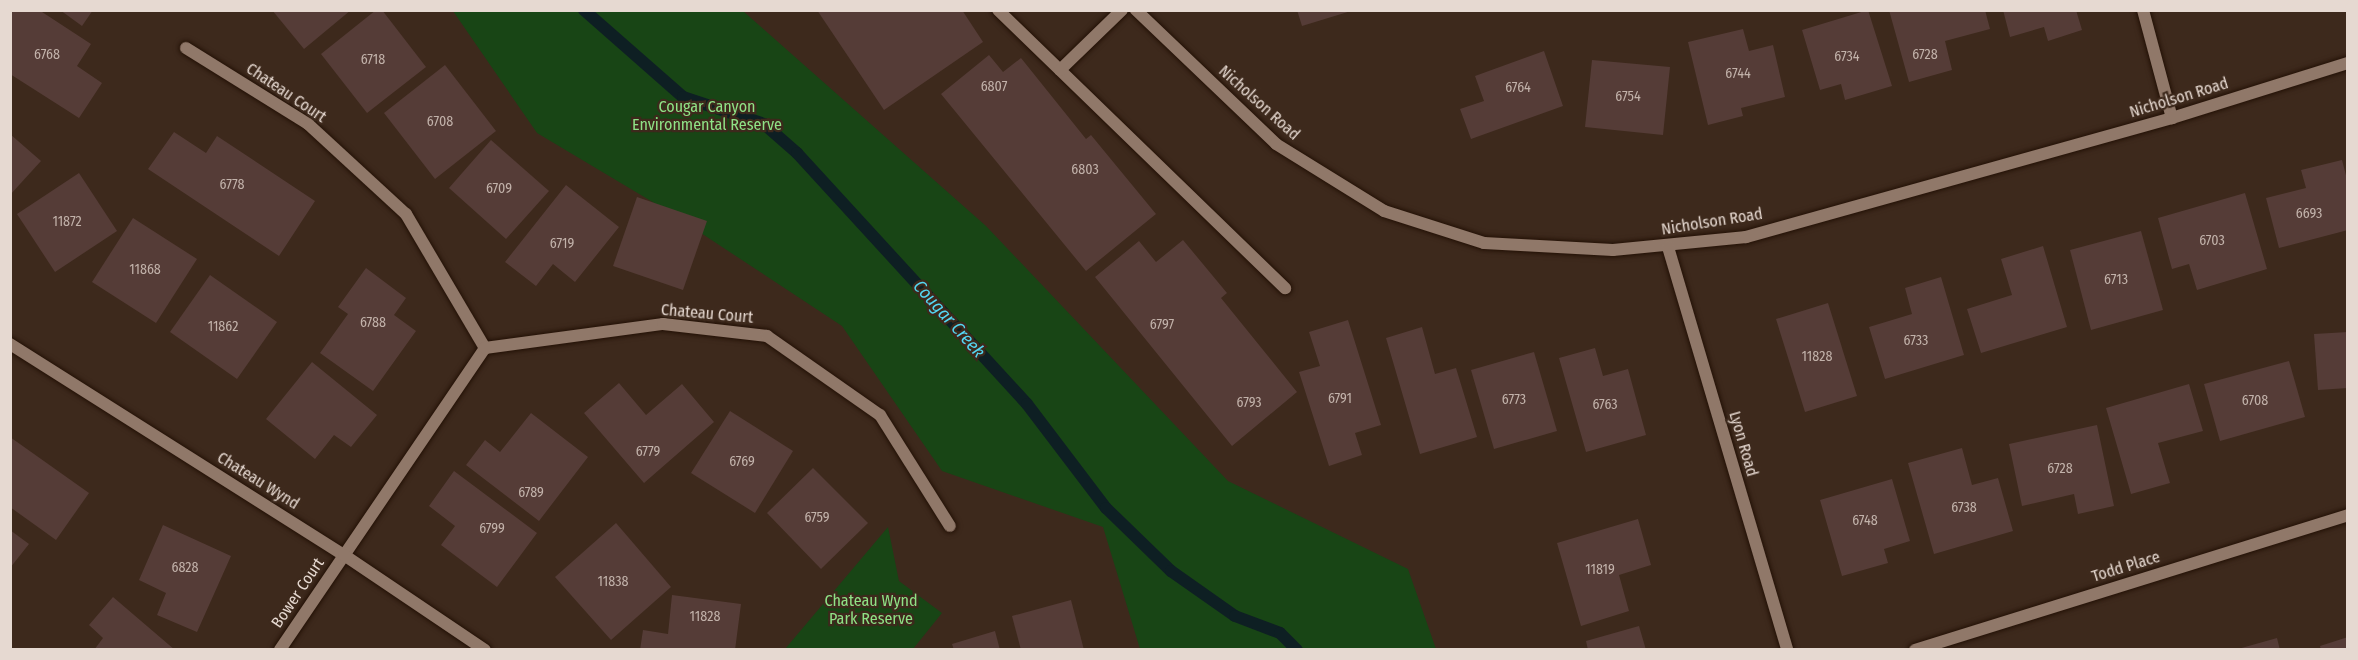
<!DOCTYPE html>
<style>
body{margin:0}
#map{position:relative;width:2358px;height:660px;overflow:hidden;background:#3d291c;font-family:"Fira Sans Condensed",sans-serif}
div>[style]{position:absolute}
[style*='--x']{left:calc(var(--x)*1px);top:calc(var(--y)*1px);width:calc(var(--w)*1px);rotate:calc(var(--a)*1deg)}
.green>*{inset:0;background:#184515}
.stream>*{height:12px;margin:-6px;padding:0 6px;transform-origin:6px;border-radius:6px;background:#0e1f23}
.building>*{inset:0;background:#553c37}
.roads{filter:drop-shadow(0 0 2px #231106) drop-shadow(0 0 2px #231106)}
.minor>*{height:12px;margin:-6px;padding:0 6px;transform-origin:6px;border-radius:6px;background:#907869}
.tertiary>*{height:12px;margin:-6px;padding:0 6px;transform-origin:6px;border-radius:6px;background:#907869}
span{translate:-50% -50%;white-space:nowrap;text-align:center;line-height:1.15;-webkit-text-stroke:4.5px #3d291c;paint-order:stroke}
.number-label{font-size:14px;color:#c2b2aa}
.number-label span{-webkit-text-stroke-width:0}
.street-label{font-size:16px;color:#e6d9d1}
.park-label{font-size:16px;color:#8fe286}
.water-label{font-size:18px;color:#54d7f2;font-style:italic}
.frame{position:absolute;inset:0;border:12px solid #e6d9d1;pointer-events:none}
</style>
<div id="map">
<div class="green">
<i style="clip-path:polygon(453px 11px,743px 11px,986px 226px,1228px 481px,1408px 569px,1436px 649px,1140px 649px,1103px 527px,942px 471px,842px 326px,666px 210px,537px 133px)"></i>
<i style="clip-path:polygon(888px 527px,899px 581px,942px 613px,913px 649px,785px 649px)"></i>
</div>
<div class="stream">
<i style="--x:584;--y:10;--w:132;--a:41.3"></i>
<i style="--x:683;--y:97;--w:85;--a:18.4"></i>
<i style="--x:764;--y:124;--w:44;--a:41.3"></i>
<i style="--x:797;--y:153;--w:340;--a:47.5"></i>
<i style="--x:1027;--y:404;--w:131;--a:52.8"></i>
<i style="--x:1106;--y:508;--w:91;--a:44.1"></i>
<i style="--x:1171;--y:571;--w:78;--a:35.1"></i>
<i style="--x:1235;--y:616;--w:48;--a:20.7"></i>
<i style="--x:1280;--y:633;--w:24;--a:45"></i>
</div>
<div class="building">
<i style="clip-path:polygon(10px 10px,39px 10px,91px 44px,77px 66px,102px 83px,79px 118px,10px 74px)"></i>
<i style="clip-path:polygon(60px 10px,93px 10px,82px 26px)"></i>
<i style="clip-path:polygon(272px 10px,351px 10px,304px 49px)"></i>
<i style="clip-path:polygon(376px 10px,382px 10px,426px 67px,367px 113px,321px 54px)"></i>
<i style="clip-path:polygon(817px 10px,962px 10px,983px 42px,884px 110px)"></i>
<i style="clip-path:polygon(1297px 10px,1351px 10px,1351px 11px,1302px 26px)"></i>
<i style="clip-path:polygon(1868px 10px,1892px 86px,1845px 100px,1841px 84px,1820px 90px,1802px 30px)"></i>
<i style="clip-path:polygon(1889px 10px,1985px 10px,1990px 29px,1945px 41px,1952px 70px,1909px 82px)"></i>
<i style="clip-path:polygon(2003px 10px,2076px 10px,2082px 30px,2048px 41px,2044px 27px,2010px 37px)"></i>
<i style="clip-path:polygon(1743px 29px,1749px 51px,1773px 45px,1785px 97px,1741px 108px,1743px 116px,1708px 125px,1688px 42px)"></i>
<i style="clip-path:polygon(1544px 51px,1563px 106px,1471px 139px,1460px 109px,1484px 101px,1475px 76px)"></i>
<i style="clip-path:polygon(989px 55px,1003px 72px,1021px 58px,1086px 139px,1091px 135px,1156px 214px,1086px 271px,941px 94px)"></i>
<i style="clip-path:polygon(1592px 60px,1670px 67px,1663px 135px,1585px 127px)"></i>
<i style="clip-path:polygon(445px 65px,496px 131px,435px 179px,384px 113px)"></i>
<i style="clip-path:polygon(174px 132px,206px 153px,217px 136px,315px 201px,279px 256px,148px 169px)"></i>
<i style="clip-path:polygon(10px 134px,41px 161px,10px 195px)"></i>
<i style="clip-path:polygon(491px 140px,549px 191px,506px 239px,449px 188px)"></i>
<i style="clip-path:polygon(2342px 160px,2348px 183px,2348px 230px,2279px 248px,2266px 198px,2306px 188px,2301px 170px)"></i>
<i style="clip-path:polygon(79px 173px,117px 231px,55px 272px,17px 214px)"></i>
<i style="clip-path:polygon(566px 185px,619px 227px,575px 282px,553px 264px,536px 286px,505px 262px)"></i>
<i style="clip-path:polygon(2245px 193px,2267px 269px,2197px 290px,2189px 264px,2172px 269px,2158px 218px)"></i>
<i style="clip-path:polygon(637px 197px,707px 221px,683px 290px,613px 266px)"></i>
<i style="clip-path:polygon(133px 218px,197px 259px,156px 323px,92px 282px)"></i>
<i style="clip-path:polygon(2141px 231px,2163px 310px,2091px 330px,2070px 250px)"></i>
<i style="clip-path:polygon(1183px 240px,1227px 293px,1221px 298px,1297px 392px,1232px 446px,1095px 277px,1139px 241px,1156px 262px)"></i>
<i style="clip-path:polygon(2043px 246px,2067px 327px,1981px 353px,1967px 309px,2012px 295px,2001px 259px)"></i>
<i style="clip-path:polygon(366px 268px,406px 298px,394px 315px,416px 331px,373px 391px,320px 353px,348px 314px,338px 307px)"></i>
<i style="clip-path:polygon(210px 275px,277px 322px,237px 379px,170px 332px)"></i>
<i style="clip-path:polygon(1941px 277px,1964px 355px,1885px 379px,1869px 327px,1912px 314px,1905px 288px)"></i>
<i style="clip-path:polygon(1828px 303px,1857px 396px,1805px 412px,1776px 319px)"></i>
<i style="clip-path:polygon(1348px 320px,1381px 425px,1355px 433px,1362px 455px,1329px 466px,1299px 372px,1320px 366px,1309px 332px)"></i>
<i style="clip-path:polygon(1422px 327px,1435px 374px,1456px 368px,1477px 437px,1420px 454px,1386px 338px)"></i>
<i style="clip-path:polygon(2348px 332px,2348px 388px,2318px 390px,2314px 334px)"></i>
<i style="clip-path:polygon(1595px 348px,1603px 376px,1628px 369px,1646px 435px,1586px 452px,1559px 358px)"></i>
<i style="clip-path:polygon(1534px 352px,1557px 431px,1494px 449px,1471px 370px)"></i>
<i style="clip-path:polygon(2289px 361px,2305px 417px,2220px 441px,2204px 384px)"></i>
<i style="clip-path:polygon(312px 362px,377px 415px,351px 447px,334px 435px,315px 459px,266px 419px)"></i>
<i style="clip-path:polygon(619px 383px,646px 415px,682px 384px,714px 422px,644px 483px,584px 413px)"></i>
<i style="clip-path:polygon(2189px 384px,2203px 431px,2158px 443px,2170px 483px,2131px 494px,2106px 408px)"></i>
<i style="clip-path:polygon(730px 411px,793px 451px,755px 513px,691px 473px)"></i>
<i style="clip-path:polygon(531px 413px,588px 457px,539px 521px,466px 465px,485px 440px,500px 452px)"></i>
<i style="clip-path:polygon(2097px 425px,2114px 506px,2078px 514px,2074px 494px,2022px 506px,2009px 444px)"></i>
<i style="clip-path:polygon(10px 437px,89px 493px,56px 540px,10px 507px)"></i>
<i style="clip-path:polygon(1962px 448px,1972px 485px,1998px 478px,2013px 531px,1934px 554px,1908px 463px)"></i>
<i style="clip-path:polygon(813px 468px,868px 523px,821px 569px,767px 513px)"></i>
<i style="clip-path:polygon(454px 471px,537px 533px,497px 587px,441px 545px,455px 526px,429px 506px)"></i>
<i style="clip-path:polygon(1892px 479px,1910px 541px,1884px 549px,1888px 563px,1842px 576px,1820px 500px)"></i>
<i style="clip-path:polygon(1638px 519px,1651px 565px,1619px 575px,1629px 611px,1581px 626px,1557px 543px)"></i>
<i style="clip-path:polygon(616px 523px,671px 587px,611px 640px,555px 577px)"></i>
<i style="clip-path:polygon(163px 525px,231px 556px,197px 632px,157px 615px,166px 593px,139px 580px)"></i>
<i style="clip-path:polygon(10px 530px,29px 544px,10px 568px)"></i>
<i style="clip-path:polygon(672px 595px,741px 604px,735px 650px,640px 650px,643px 630px,668px 634px)"></i>
<i style="clip-path:polygon(113px 597px,175px 650px,94px 650px,103px 638px,89px 625px)"></i>
<i style="clip-path:polygon(1071px 600px,1084px 650px,1021px 650px,1012px 616px)"></i>
<i style="clip-path:polygon(1639px 626px,1646px 650px,1588px 650px,1586px 641px)"></i>
<i style="clip-path:polygon(995px 631px,1000px 650px,954px 650px,952px 644px)"></i>
<i style="clip-path:polygon(2348px 637px,2348px 650px,2321px 650px,2320px 646px)"></i>
<i style="clip-path:polygon(2277px 638px,2280px 650px,2238px 650px,2238px 649px)"></i>
</div>
<div class="roads">
<div class="minor">
<i style="--x:998;--y:10;--w:400;--a:44.1"></i>
<i style="--x:2143;--y:10;--w:112;--a:75"></i>
<i style="--x:186;--y:48;--w:144;--a:31.9"></i>
<i style="--x:308;--y:124;--w:133;--a:42.6"></i>
<i style="--x:406;--y:214;--w:156;--a:59.5"></i>
<i style="--x:485;--y:348;--w:365;--a:124.2"></i>
<i style="--x:1060;--y:70;--w:86;--a:-44.1"></i>
<i style="--x:10;--y:344;--w:395;--a:32.3"></i>
<i style="--x:344;--y:555;--w:170;--a:34"></i>
<i style="--x:485;--y:348;--w:180;--a:-7.7"></i>
<i style="--x:663;--y:324;--w:105;--a:6.6"></i>
<i style="--x:767;--y:336;--w:138;--a:35"></i>
<i style="--x:880;--y:415;--w:131;--a:57.8"></i>
<i style="--x:1915;--y:650;--w:454;--a:-17.3"></i>
</div>
<div class="tertiary">
<i style="--x:1136;--y:10;--w:194;--a:43.7"></i>
<i style="--x:1276;--y:144;--w:127;--a:31.8"></i>
<i style="--x:1384;--y:211;--w:105;--a:17.7"></i>
<i style="--x:1484;--y:243;--w:129;--a:3.1"></i>
<i style="--x:1613;--y:250;--w:134;--a:-5.6"></i>
<i style="--x:1746;--y:237;--w:442;--a:-15.6"></i>
<i style="--x:2172;--y:118;--w:184;--a:-17.4"></i>
<i style="--x:1668;--y:247;--w:420;--a:73.5"></i>
</div>
</div>
<div class="number-label">
<span style="left:47px;top:55px">6768</span>
<span style="left:1925px;top:55px">6728</span>
<span style="left:1847px;top:57px">6734</span>
<span style="left:373px;top:60px">6718</span>
<span style="left:1738px;top:74px">6744</span>
<span style="left:994px;top:87px">6807</span>
<span style="left:1518px;top:88px">6764</span>
<span style="left:1628px;top:97px">6754</span>
<span style="left:440px;top:122px">6708</span>
<span style="left:1085px;top:170px">6803</span>
<span style="left:232px;top:185px">6778</span>
<span style="left:499px;top:189px">6709</span>
<span style="left:2309px;top:214px">6693</span>
<span style="left:67px;top:222px">11872</span>
<span style="left:2212px;top:241px">6703</span>
<span style="left:562px;top:244px">6719</span>
<span style="left:145px;top:270px">11868</span>
<span style="left:2116px;top:280px">6713</span>
<span style="left:373px;top:323px">6788</span>
<span style="left:1162px;top:325px">6797</span>
<span style="left:223px;top:327px">11862</span>
<span style="left:1916px;top:341px">6733</span>
<span style="left:1817px;top:357px">11828</span>
<span style="left:1340px;top:399px">6791</span>
<span style="left:1514px;top:400px">6773</span>
<span style="left:2255px;top:401px">6708</span>
<span style="left:1249px;top:403px">6793</span>
<span style="left:1605px;top:405px">6763</span>
<span style="left:648px;top:452px">6779</span>
<span style="left:742px;top:462px">6769</span>
<span style="left:2060px;top:469px">6728</span>
<span style="left:531px;top:493px">6789</span>
<span style="left:1964px;top:508px">6738</span>
<span style="left:817px;top:518px">6759</span>
<span style="left:1865px;top:521px">6748</span>
<span style="left:492px;top:529px">6799</span>
<span style="left:185px;top:568px">6828</span>
<span style="left:1600px;top:570px">11819</span>
<span style="left:613px;top:582px">11838</span>
<span style="left:705px;top:617px">11828</span>
</div>
<div class="street-label">
<span style="left:286px;top:93px;rotate:34deg">Chateau Court</span>
<span style="left:2179px;top:98px;rotate:-17deg">Nicholson Road</span>
<span style="left:1259px;top:103px;rotate:42deg">Nicholson Road</span>
<span style="left:1712px;top:222px;rotate:-9deg">Nicholson Road</span>
<span style="left:707px;top:314px;rotate:5deg">Chateau Court</span>
<span style="left:1743px;top:444px;rotate:74deg">Lyon Road</span>
<span style="left:258px;top:481px;rotate:32deg">Chateau Wynd</span>
<span style="left:2126px;top:567px;rotate:-17deg">Todd Place</span>
<span style="left:298px;top:593px;rotate:-56deg">Bower Court</span>
</div>
<div class="park-label">
<span style="left:707px;top:116px">Cougar Canyon<br>Environmental Reserve</span>
<span style="left:871px;top:610px">Chateau Wynd<br>Park Reserve</span>
</div>
<div class="water-label">
<span style="left:949px;top:319px;rotate:48deg">Cougar Creek</span>
</div>
<div class="frame"></div>
</div>
